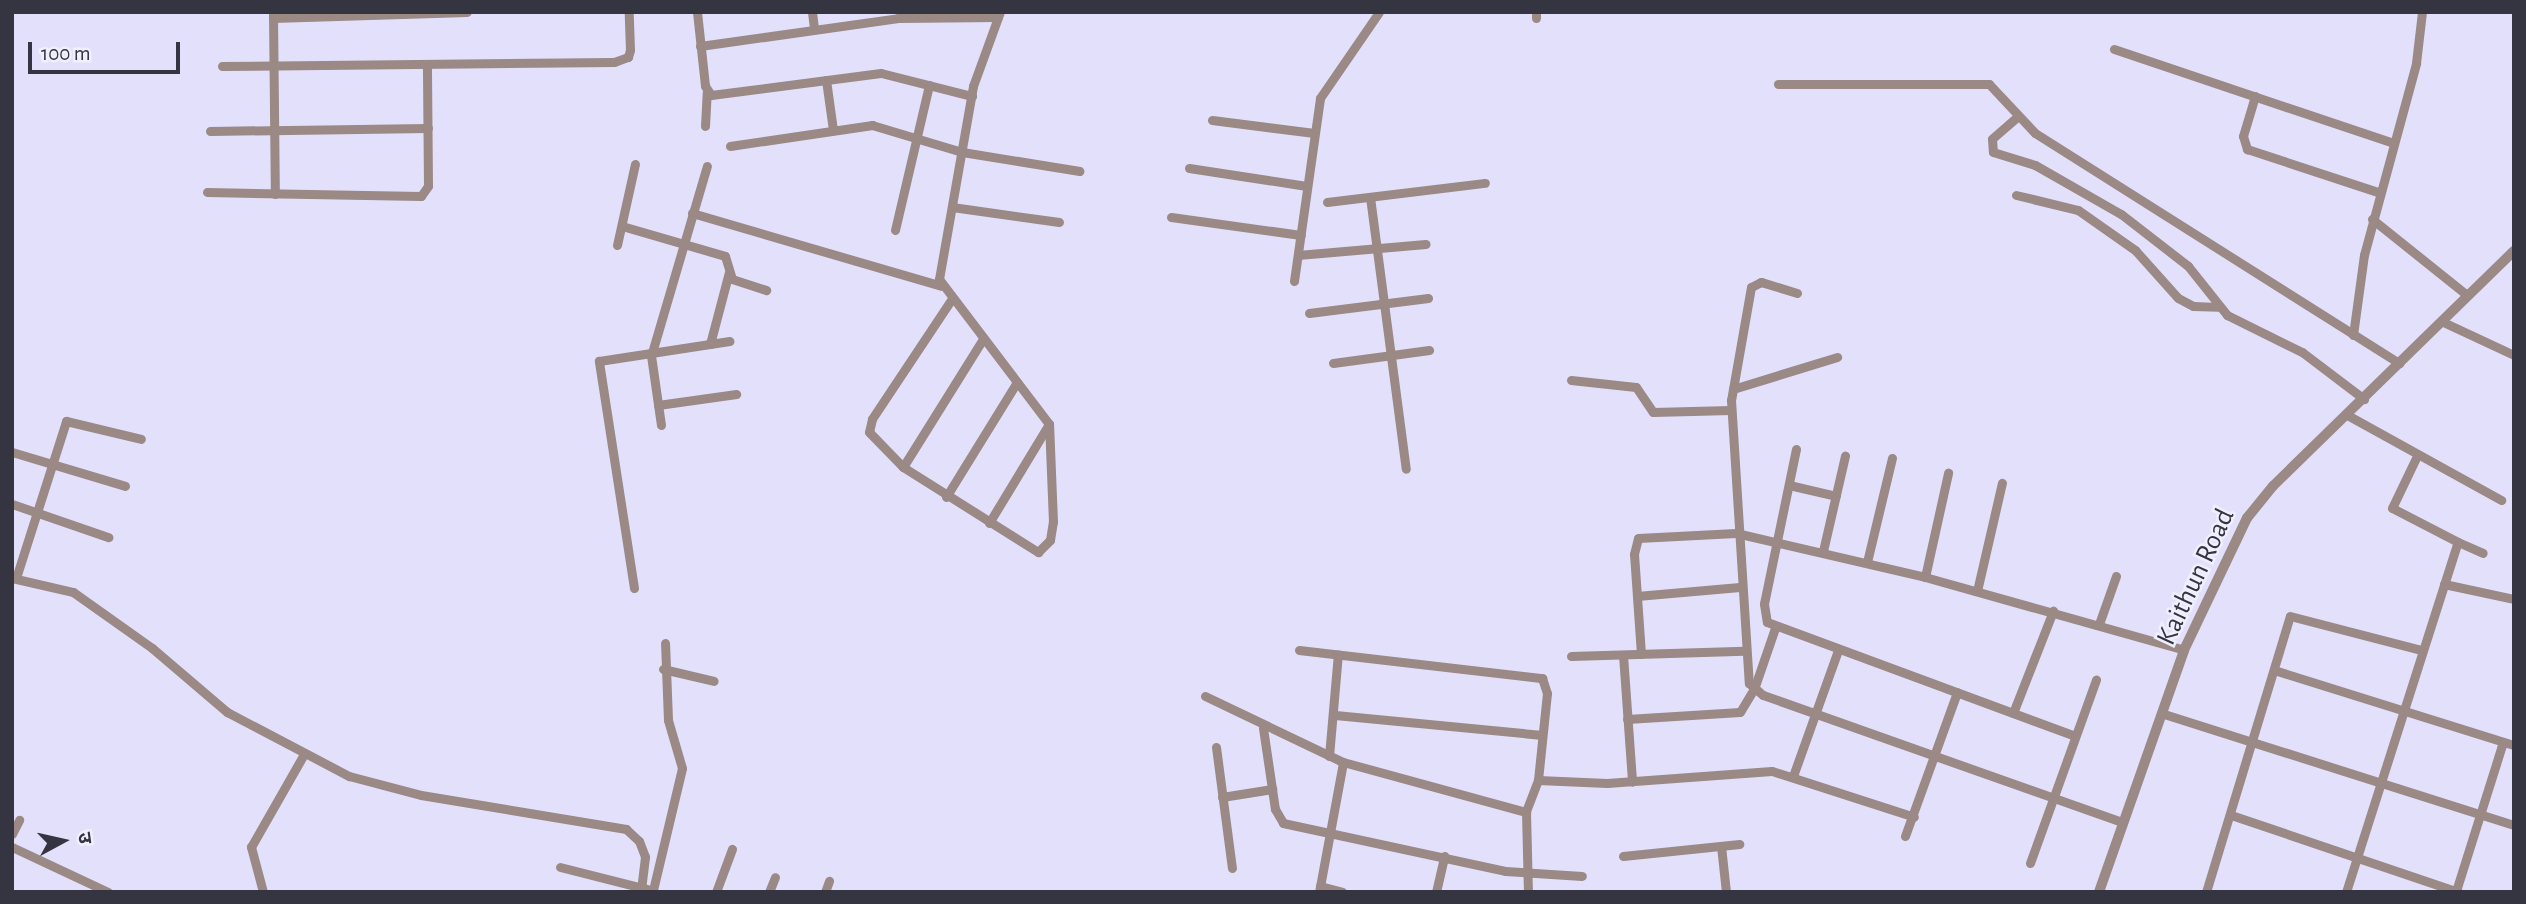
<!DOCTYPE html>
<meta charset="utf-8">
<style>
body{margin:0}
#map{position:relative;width:2526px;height:904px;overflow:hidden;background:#e3e0fc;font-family:"Alegreya Sans","Noto Sans Devanagari",sans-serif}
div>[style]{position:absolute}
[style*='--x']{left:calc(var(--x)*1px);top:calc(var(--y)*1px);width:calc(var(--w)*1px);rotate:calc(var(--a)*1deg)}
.minor>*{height:9px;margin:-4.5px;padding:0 4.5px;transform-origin:4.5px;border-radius:4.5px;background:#9a8984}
.tertiary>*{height:10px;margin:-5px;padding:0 5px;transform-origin:5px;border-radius:5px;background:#9a8984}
span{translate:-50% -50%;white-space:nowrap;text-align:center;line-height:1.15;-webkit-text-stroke:5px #f0effd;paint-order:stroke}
.street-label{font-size:28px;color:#353441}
.frame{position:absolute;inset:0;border:14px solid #353441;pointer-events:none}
.north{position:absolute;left:28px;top:806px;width:70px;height:70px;-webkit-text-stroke:5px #f0effd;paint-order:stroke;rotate:82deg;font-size:19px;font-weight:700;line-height:28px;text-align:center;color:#353441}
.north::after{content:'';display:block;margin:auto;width:24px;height:32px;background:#353441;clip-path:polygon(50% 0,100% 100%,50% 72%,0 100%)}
.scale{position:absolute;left:28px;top:42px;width:152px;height:32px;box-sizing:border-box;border:4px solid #353441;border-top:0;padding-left:9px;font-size:21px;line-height:24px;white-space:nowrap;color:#353441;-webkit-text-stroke:5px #f0effd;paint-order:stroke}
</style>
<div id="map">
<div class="minor">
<i style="--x:697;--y:12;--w:74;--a:83.8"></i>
<i style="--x:705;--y:86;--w:11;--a:56"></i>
<i style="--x:711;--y:95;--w:171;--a:-7.4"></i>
<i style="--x:881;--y:73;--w:94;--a:14.2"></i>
<i style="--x:812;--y:12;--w:17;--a:83"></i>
<i style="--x:1536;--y:12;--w:6;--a:90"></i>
<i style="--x:273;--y:14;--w:180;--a:89.4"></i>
<i style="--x:273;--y:18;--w:194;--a:-1.8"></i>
<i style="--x:700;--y:46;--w:200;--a:-8"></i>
<i style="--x:898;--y:18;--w:100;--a:-0.6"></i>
<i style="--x:2114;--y:49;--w:295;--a:18.6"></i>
<i style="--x:222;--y:66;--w:392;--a:-0.6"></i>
<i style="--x:614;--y:62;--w:15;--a:-20"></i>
<i style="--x:628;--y:57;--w:7;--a:-74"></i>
<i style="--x:630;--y:50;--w:38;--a:-92"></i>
<i style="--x:826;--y:80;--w:50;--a:82"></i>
<i style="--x:1778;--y:84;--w:211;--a:0"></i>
<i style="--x:1989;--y:84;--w:67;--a:46.8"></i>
<i style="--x:2035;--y:133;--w:431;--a:32.3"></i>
<i style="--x:2255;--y:96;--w:42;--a:106.7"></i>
<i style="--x:2243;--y:136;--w:14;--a:73"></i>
<i style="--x:2247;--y:149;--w:138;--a:18.2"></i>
<i style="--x:2017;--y:117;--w:33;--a:139"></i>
<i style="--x:1992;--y:139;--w:13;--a:86"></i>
<i style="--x:1993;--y:152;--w:44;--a:17.2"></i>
<i style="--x:2035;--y:165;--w:99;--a:29.7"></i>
<i style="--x:2121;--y:214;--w:85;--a:37.8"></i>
<i style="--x:2188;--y:266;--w:63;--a:51.5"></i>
<i style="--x:2227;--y:315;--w:84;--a:26.3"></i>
<i style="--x:2302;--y:352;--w:78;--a:37.2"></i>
<i style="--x:1212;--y:120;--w:103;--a:7.3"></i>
<i style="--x:705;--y:126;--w:34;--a:-87"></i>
<i style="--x:210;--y:131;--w:218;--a:-0.8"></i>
<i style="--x:730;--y:146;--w:144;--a:-8.4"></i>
<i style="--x:872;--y:125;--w:94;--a:16.7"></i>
<i style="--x:962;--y:152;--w:119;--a:9.2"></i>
<i style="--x:1189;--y:168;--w:119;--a:8.7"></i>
<i style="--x:207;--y:192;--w:214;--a:1.1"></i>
<i style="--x:421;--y:196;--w:12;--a:-55"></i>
<i style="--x:428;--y:186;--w:121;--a:-90.5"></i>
<i style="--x:2016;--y:195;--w:64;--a:13.6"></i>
<i style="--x:2078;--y:210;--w:70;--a:35.1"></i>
<i style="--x:2135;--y:250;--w:64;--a:48.1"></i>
<i style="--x:2178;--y:298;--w:17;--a:28"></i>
<i style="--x:2193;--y:306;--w:25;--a:2"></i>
<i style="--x:1370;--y:197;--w:274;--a:82.5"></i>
<i style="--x:1327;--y:202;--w:159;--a:-6.9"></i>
<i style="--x:952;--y:207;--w:108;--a:8"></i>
<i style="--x:692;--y:213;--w:259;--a:16.3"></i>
<i style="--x:1171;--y:217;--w:131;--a:7.9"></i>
<i style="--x:2372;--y:219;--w:122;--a:38.7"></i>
<i style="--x:622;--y:226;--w:107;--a:16.2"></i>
<i style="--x:725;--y:256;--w:24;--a:73"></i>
<i style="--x:732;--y:279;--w:36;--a:18"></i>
<i style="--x:895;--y:230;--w:149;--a:-76.8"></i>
<i style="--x:617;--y:245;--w:83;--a:-77.5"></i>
<i style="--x:1298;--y:255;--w:128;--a:-4.9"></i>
<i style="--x:1294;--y:281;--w:185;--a:-81.9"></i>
<i style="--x:1320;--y:98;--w:104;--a:-55.5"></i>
<i style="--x:1797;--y:293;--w:38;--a:-163"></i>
<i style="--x:1761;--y:282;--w:11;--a:153"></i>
<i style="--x:1751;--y:287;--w:115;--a:100"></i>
<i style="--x:1731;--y:400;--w:284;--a:86.4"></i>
<i style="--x:1749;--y:683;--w:18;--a:41"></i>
<i style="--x:1763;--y:695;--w:380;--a:19.5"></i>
<i style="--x:951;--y:300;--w:143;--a:123.6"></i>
<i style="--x:872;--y:419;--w:13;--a:103"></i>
<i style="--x:869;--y:432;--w:49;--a:45.8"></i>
<i style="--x:903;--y:467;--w:160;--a:32.2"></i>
<i style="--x:1038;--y:552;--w:17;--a:-45"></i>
<i style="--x:1050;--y:540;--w:18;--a:-81"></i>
<i style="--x:1053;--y:522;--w:98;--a:-92.3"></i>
<i style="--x:1049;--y:424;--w:182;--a:-127.2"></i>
<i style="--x:939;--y:279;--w:196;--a:-80"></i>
<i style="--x:973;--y:86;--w:79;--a:-70"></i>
<i style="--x:1309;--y:313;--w:120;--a:-7.2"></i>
<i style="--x:2441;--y:321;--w:81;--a:25"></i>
<i style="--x:2353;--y:335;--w:81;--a:-82.2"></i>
<i style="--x:2364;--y:255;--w:199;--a:-74.8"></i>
<i style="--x:2416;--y:63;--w:51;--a:-83.3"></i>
<i style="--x:710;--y:344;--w:74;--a:-75.2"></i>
<i style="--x:1333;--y:363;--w:97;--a:-7.7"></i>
<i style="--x:1571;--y:380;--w:65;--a:6.1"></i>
<i style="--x:1636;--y:387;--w:30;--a:56"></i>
<i style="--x:1653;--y:412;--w:78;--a:-1.5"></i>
<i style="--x:1733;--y:389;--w:109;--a:-17.1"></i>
<i style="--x:658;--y:405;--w:79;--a:-8"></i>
<i style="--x:2349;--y:416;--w:174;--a:28.9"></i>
<i style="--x:661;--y:425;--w:70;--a:-98.2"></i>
<i style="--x:651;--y:356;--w:198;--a:-73.6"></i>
<i style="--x:1796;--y:449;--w:158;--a:101.7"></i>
<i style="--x:1764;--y:604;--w:18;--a:81"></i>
<i style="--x:1767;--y:622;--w:328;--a:20.3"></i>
<i style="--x:12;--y:452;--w:118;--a:16.7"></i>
<i style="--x:903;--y:467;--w:151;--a:-58"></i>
<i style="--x:1789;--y:485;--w:48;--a:13.2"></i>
<i style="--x:946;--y:497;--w:135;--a:-58.3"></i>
<i style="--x:12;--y:504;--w:102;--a:19"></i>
<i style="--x:989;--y:523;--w:116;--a:-58.8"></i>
<i style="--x:2458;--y:542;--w:27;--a:24"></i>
<i style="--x:1823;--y:551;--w:98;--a:-77"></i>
<i style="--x:1867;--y:562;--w:107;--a:-76.5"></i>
<i style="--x:1925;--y:577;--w:107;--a:-77.5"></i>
<i style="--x:12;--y:578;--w:63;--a:12.9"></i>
<i style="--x:73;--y:592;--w:97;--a:35.3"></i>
<i style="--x:152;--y:648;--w:99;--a:40.5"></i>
<i style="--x:227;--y:712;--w:138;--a:27.7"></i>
<i style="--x:349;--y:776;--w:74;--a:14.8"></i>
<i style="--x:421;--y:795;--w:208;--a:9.4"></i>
<i style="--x:626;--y:829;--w:18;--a:43"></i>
<i style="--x:639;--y:841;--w:17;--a:69"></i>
<i style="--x:645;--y:857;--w:35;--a:97"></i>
<i style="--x:16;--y:578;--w:165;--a:-72.3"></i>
<i style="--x:66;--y:421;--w:77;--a:13.5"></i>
<i style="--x:2444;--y:584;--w:72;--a:12.1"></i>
<i style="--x:634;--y:588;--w:230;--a:-98.8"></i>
<i style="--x:599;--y:361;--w:132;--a:-8.7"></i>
<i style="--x:1977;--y:591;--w:111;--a:-77"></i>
<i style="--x:1637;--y:596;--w:103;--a:-5"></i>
<i style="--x:2099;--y:624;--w:51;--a:-70.5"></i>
<i style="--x:1299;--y:650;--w:245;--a:6.6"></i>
<i style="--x:1542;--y:678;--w:16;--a:72"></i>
<i style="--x:1547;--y:693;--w:87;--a:95.9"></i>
<i style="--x:1538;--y:780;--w:34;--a:111"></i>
<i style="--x:1526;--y:812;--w:80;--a:88.6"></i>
<i style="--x:1641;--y:654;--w:100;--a:-94"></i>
<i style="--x:1634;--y:554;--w:16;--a:-76"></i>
<i style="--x:1638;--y:538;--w:98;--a:-2.9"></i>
<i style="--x:1736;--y:533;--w:194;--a:13.1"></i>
<i style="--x:1925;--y:577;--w:269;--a:15.7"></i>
<i style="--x:1623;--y:655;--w:127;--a:85.9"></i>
<i style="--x:1571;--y:656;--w:173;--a:-1.7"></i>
<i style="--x:663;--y:669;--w:52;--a:13.2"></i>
<i style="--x:2274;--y:670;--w:251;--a:17.4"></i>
<i style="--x:1205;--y:696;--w:153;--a:25.6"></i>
<i style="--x:1343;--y:762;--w:190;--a:15.3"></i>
<i style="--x:2013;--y:713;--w:110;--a:-68.6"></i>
<i style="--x:2164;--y:714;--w:367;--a:17.6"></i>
<i style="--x:1335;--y:715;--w:208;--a:5.5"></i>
<i style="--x:1627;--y:719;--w:113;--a:-3.5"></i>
<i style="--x:1740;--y:712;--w:27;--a:-59"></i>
<i style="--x:1754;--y:689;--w:65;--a:-71"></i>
<i style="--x:1263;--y:728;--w:82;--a:81.6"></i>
<i style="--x:1275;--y:809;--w:16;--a:60"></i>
<i style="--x:1283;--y:823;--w:227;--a:12.2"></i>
<i style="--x:1505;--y:871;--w:77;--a:3.7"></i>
<i style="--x:1216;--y:747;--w:122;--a:82.5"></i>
<i style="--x:1329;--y:756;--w:102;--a:-85"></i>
<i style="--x:1793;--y:776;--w:134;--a:-70.3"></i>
<i style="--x:1538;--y:780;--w:69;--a:2.5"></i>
<i style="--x:1607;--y:783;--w:165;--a:-4.2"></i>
<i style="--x:1772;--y:771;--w:149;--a:17.9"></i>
<i style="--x:1222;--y:797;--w:51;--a:-9.1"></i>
<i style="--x:2231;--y:815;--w:240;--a:18.7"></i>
<i style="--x:12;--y:834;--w:16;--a:-63"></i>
<i style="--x:1905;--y:836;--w:153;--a:-70.1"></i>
<i style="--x:1721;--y:846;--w:46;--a:83.8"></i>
<i style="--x:12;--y:847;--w:106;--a:25.1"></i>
<i style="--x:1623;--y:856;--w:117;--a:-5.9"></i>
<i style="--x:2030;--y:863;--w:195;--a:-70.2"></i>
<i style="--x:560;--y:867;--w:90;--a:14.2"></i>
<i style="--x:1320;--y:886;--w:23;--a:15"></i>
<i style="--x:653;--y:890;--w:125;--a:-76.6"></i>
<i style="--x:682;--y:768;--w:50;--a:-106.3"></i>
<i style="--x:668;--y:720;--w:77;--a:-92.2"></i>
<i style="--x:2456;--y:891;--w:156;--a:-72.5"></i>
<i style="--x:263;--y:892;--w:47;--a:-104.9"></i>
<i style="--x:251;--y:847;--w:107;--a:-60.3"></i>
<i style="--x:716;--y:892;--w:46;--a:-69.6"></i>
<i style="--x:769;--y:892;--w:16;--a:-68"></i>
<i style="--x:825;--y:892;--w:12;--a:-70"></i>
<i style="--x:1319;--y:892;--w:132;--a:-79.5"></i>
<i style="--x:1436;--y:892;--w:37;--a:-77"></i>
<i style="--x:2206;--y:892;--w:288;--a:-73.1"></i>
<i style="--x:2290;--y:616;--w:135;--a:14.5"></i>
<i style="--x:2346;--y:892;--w:367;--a:-72.3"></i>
<i style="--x:2458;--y:542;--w:74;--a:-152.7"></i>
<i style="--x:2392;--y:508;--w:55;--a:-64.4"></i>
</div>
<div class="tertiary">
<i style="--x:2099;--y:892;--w:256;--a:-70.6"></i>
<i style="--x:2184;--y:650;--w:146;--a:-64.5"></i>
<i style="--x:2247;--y:518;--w:41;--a:-50.9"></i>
<i style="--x:2273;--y:486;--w:337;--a:-44.3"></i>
</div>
<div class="street-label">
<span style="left:2196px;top:577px;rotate:-65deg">Kaithun Road</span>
</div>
<div class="frame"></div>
<div class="north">उ</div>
<div class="scale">100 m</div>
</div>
